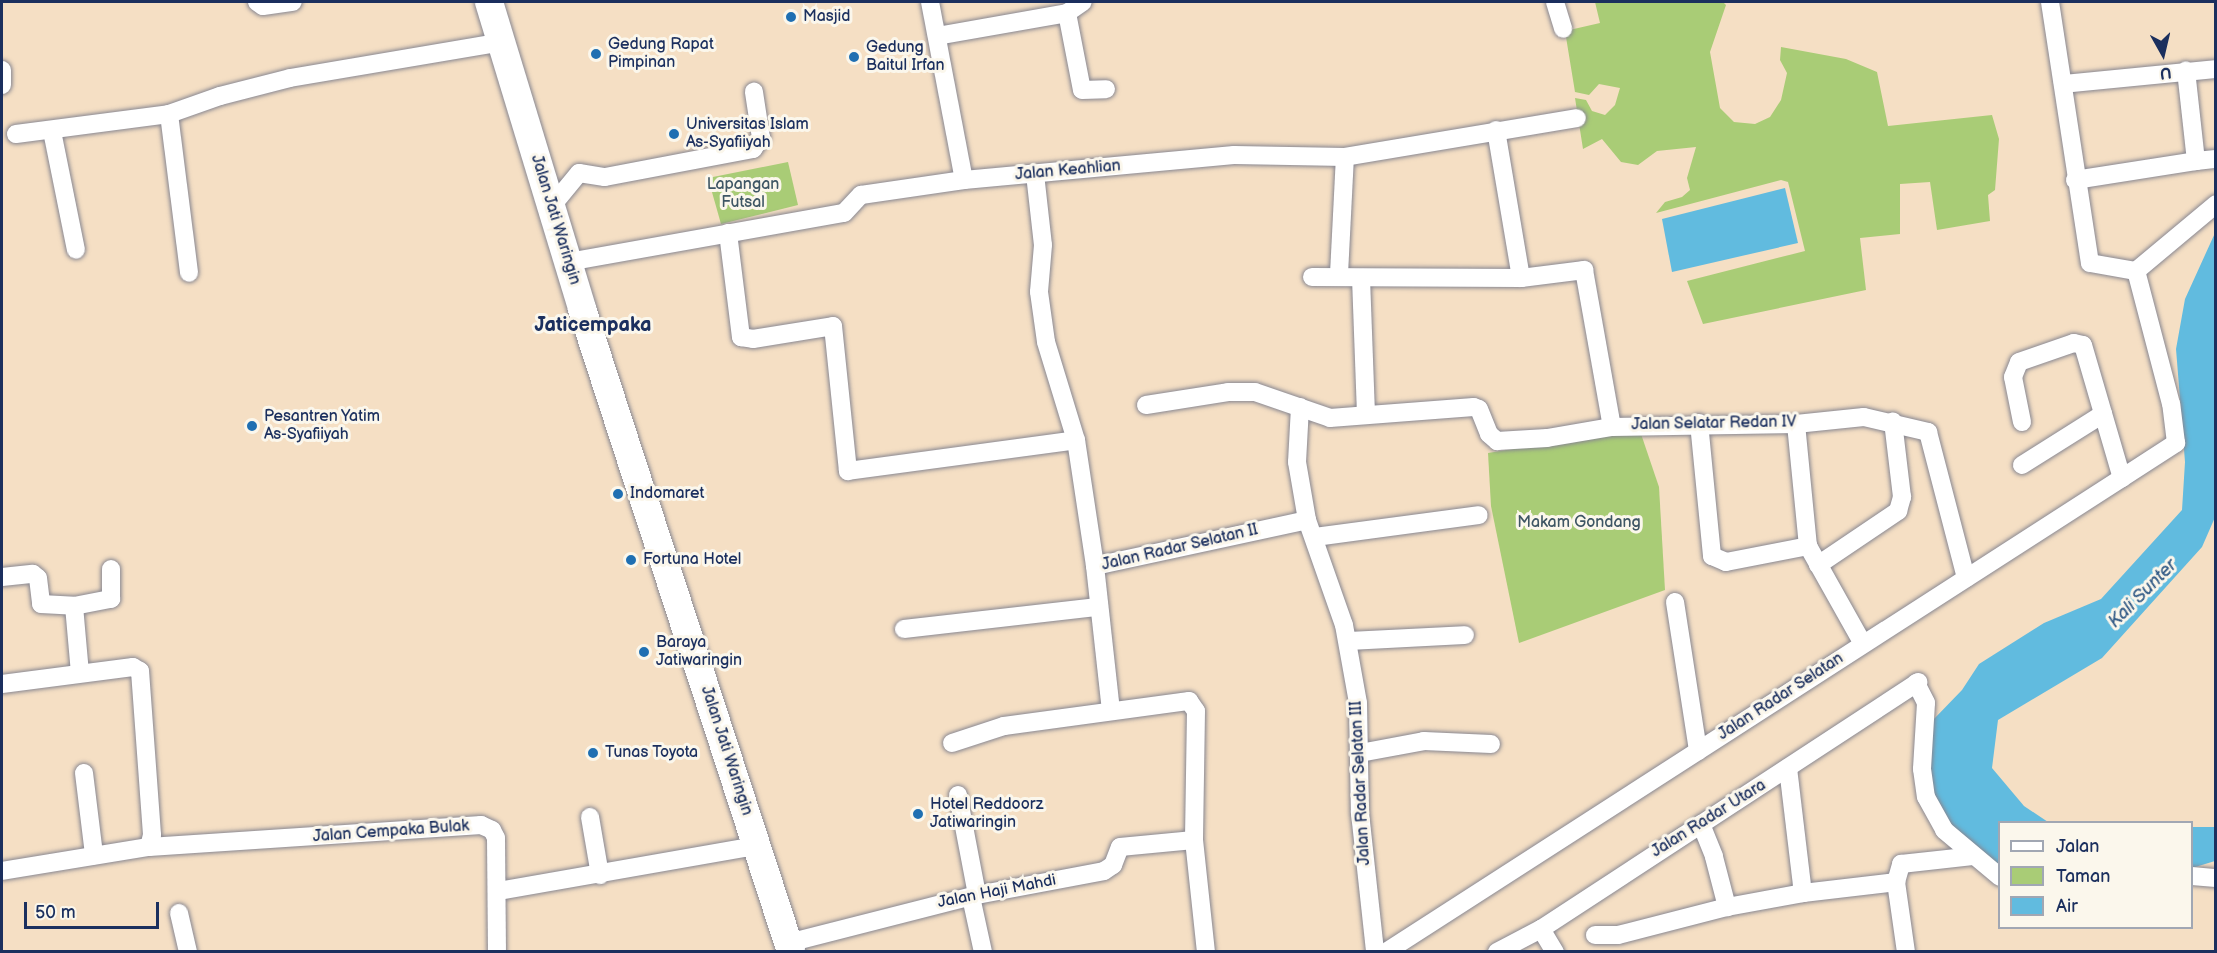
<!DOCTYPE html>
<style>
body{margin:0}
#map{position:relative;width:2217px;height:953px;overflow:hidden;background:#f5dfc4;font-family:"Balsamiq Sans",sans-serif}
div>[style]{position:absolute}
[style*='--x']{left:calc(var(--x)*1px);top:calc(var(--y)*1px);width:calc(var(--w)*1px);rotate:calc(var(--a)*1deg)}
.green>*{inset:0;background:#a9cc76}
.water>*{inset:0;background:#61bbdf}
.roads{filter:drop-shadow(0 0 2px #888791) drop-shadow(0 0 2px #888791)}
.street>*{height:18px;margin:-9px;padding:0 9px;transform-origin:9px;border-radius:9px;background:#fff}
.primary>*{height:28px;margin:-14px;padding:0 14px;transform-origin:14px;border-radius:14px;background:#fff}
.dots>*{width:16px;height:16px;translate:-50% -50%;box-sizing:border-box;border:3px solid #fbf7ec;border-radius:50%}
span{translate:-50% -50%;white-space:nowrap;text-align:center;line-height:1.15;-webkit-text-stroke:6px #fbf7ec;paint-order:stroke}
.poi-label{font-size:16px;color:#1b2f5e}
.left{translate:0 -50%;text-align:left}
.street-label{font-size:16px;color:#1b2f5e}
.park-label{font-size:16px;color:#3e5664}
.water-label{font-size:18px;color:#305985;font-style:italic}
.quarter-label{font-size:20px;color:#1b2f5e;font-weight:700}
.frame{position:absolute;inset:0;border:3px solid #1b2f5e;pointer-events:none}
.legend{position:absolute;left:1998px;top:821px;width:195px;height:108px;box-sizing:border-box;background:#fbf7ec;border:2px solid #a1a7b3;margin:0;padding:8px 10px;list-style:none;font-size:18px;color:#1b2f5e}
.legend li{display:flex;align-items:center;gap:12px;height:30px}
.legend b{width:30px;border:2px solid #a1a7b3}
.north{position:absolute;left:2133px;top:24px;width:60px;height:60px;-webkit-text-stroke:4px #fbf7ec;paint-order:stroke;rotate:172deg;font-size:16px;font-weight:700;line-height:24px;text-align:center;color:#1b2f5e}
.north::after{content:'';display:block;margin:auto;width:21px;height:27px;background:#1b2f5e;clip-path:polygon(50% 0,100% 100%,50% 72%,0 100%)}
.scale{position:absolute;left:24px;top:902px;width:135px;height:27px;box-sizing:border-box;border:3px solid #1b2f5e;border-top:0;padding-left:8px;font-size:18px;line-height:21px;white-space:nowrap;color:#1b2f5e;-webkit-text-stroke:4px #fbf7ec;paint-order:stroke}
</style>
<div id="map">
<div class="green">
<i style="clip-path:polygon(1595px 2px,1723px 2px,1726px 5px,1710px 52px,1720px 108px,1734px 122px,1755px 124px,1770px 117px,1781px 100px,1787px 73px,1780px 60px,1781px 47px,1846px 59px,1877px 72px,1888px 126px,1992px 115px,1999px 139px,1995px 190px,1988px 195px,1990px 221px,1937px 230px,1930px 182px,1900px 184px,1900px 234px,1860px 238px,1866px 290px,1703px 324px,1687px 281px,1805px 251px,1788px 182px,1781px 180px,1656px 213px,1665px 202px,1682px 197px,1690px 190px,1687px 178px,1696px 147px,1657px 151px,1638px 165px,1621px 162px,1602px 139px,1583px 149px,1575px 98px,1586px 100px,1592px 111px,1605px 115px,1615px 105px,1620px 88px,1599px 84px,1589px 95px,1575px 92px,1565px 31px,1600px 23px)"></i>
<i style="clip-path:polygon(788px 162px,798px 205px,721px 224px,708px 178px)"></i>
<i style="clip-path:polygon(1639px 428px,1659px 487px,1665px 590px,1519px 643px,1491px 506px,1488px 453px)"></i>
</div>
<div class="water">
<i style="clip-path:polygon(1785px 188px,1798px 243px,1672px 272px,1662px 219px)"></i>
<i style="clip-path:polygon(2215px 233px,2216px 515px,2202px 547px,2102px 658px,1998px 720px,1992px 768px,2024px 806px,2048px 822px,2000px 822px,1999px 873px,1952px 835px,1926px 779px,1933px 720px,1962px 690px,1979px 664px,2044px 623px,2101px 599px,2182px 510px,2185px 462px,2176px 349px,2185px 299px)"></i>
<i style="clip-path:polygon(2192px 827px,2215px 827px,2215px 861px,2192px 868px)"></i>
</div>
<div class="roads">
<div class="street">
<i style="--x:257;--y:2;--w:7;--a:34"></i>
<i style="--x:263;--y:6;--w:30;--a:-8"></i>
<i style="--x:930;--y:2;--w:181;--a:79.2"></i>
<i style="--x:1555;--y:2;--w:28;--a:73"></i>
<i style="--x:2050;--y:2;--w:264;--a:81.3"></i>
<i style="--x:2090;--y:263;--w:47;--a:9.9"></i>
<i style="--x:2136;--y:271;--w:104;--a:-39.9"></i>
<i style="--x:1067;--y:13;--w:78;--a:79"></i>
<i style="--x:1082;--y:90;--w:24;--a:-2"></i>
<i style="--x:937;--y:36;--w:132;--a:-10"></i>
<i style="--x:1067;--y:13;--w:19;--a:-35"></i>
<i style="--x:2;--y:70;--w:15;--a:90"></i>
<i style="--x:2063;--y:84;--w:154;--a:-5.6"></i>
<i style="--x:169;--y:114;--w:160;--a:82.8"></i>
<i style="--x:1496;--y:130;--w:150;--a:80.4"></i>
<i style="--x:52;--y:131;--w:121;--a:78.6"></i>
<i style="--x:16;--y:134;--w:154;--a:-7.4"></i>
<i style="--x:169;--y:114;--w:54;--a:-19.4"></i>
<i style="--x:220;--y:96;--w:72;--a:-14.4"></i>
<i style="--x:290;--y:78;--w:215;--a:-9.6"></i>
<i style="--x:2196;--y:161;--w:20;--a:-6"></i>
<i style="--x:1035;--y:174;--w:71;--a:83.6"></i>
<i style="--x:1043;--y:245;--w:47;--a:94.9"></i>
<i style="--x:1039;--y:292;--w:50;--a:82"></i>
<i style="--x:1046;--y:342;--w:102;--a:73"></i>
<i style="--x:1076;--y:440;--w:127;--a:81.4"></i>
<i style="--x:1095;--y:566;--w:145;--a:83.7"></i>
<i style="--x:2075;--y:180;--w:122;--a:-8.9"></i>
<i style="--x:2196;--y:161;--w:91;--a:-96.3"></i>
<i style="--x:551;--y:207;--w:44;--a:-50.5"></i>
<i style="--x:579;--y:173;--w:26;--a:9"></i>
<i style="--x:605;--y:177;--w:151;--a:-10.7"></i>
<i style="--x:753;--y:149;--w:14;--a:-54"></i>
<i style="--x:761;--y:138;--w:47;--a:-98.7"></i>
<i style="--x:728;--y:233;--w:105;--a:82.9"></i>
<i style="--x:741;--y:337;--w:12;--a:9"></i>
<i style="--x:753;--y:339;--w:81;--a:-9.2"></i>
<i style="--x:833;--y:326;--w:146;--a:84.1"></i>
<i style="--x:848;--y:471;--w:230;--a:-7.7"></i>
<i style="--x:568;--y:262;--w:280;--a:-10.1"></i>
<i style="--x:844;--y:213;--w:25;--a:-47"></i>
<i style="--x:861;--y:195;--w:104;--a:-8.3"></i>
<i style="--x:964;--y:180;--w:271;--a:-5.3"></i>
<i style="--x:1234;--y:155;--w:111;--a:1"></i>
<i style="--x:1345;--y:157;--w:235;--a:-9.5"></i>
<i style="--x:1339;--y:274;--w:117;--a:-87.1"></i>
<i style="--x:1312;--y:277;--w:209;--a:0.3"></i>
<i style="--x:1521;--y:278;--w:64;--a:-7.2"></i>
<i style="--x:1584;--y:270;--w:159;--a:79.9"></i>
<i style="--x:1612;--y:427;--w:184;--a:-0.9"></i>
<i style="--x:1796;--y:424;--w:68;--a:-5.9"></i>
<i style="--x:1864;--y:417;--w:66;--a:13.2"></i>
<i style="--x:1928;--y:432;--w:151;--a:75.4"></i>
<i style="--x:1361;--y:278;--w:137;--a:87.9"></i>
<i style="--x:1146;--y:405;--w:83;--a:-9"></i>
<i style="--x:1228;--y:392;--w:27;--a:0"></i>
<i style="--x:1255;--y:392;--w:79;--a:19.1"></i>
<i style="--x:1330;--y:418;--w:144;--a:-4.4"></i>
<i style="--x:1474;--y:407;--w:5;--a:22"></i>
<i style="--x:1479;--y:409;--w:27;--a:68"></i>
<i style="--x:1489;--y:434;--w:11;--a:41"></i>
<i style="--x:1497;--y:441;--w:50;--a:-3.4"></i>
<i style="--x:1547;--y:438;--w:66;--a:-9.6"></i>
<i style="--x:1300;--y:407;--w:55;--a:93.1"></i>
<i style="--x:1297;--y:462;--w:59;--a:80.2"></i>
<i style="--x:1307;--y:520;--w:111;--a:70.6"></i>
<i style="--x:1344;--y:625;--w:79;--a:79.8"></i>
<i style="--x:1358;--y:703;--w:110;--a:89"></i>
<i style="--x:1360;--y:813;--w:140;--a:83.8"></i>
<i style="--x:2022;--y:422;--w:46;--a:-101.3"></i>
<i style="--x:2013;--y:377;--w:16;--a:-68"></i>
<i style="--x:2019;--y:362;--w:58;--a:-19.1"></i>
<i style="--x:2074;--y:343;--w:9;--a:13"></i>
<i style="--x:2083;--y:345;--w:139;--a:73.7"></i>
<i style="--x:1699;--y:423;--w:134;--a:84.4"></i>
<i style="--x:1712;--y:556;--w:15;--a:23"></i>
<i style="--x:1726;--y:562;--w:84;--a:-11"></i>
<i style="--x:1796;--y:424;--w:123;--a:84.4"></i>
<i style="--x:1808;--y:546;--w:112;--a:60.7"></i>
<i style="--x:2022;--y:465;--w:96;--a:-32.2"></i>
<i style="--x:1315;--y:537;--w:165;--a:-7.6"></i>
<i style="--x:1818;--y:565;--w:97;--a:-34"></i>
<i style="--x:1898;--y:511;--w:15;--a:-74"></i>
<i style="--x:1902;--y:497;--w:76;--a:-96.8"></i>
<i style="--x:1095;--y:566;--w:217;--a:-12.2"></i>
<i style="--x:2;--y:577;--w:31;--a:-6"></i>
<i style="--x:33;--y:574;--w:6;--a:39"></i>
<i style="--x:38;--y:578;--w:26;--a:83"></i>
<i style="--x:41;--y:604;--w:33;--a:3"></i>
<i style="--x:74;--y:606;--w:67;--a:84.9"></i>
<i style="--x:1675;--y:602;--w:151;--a:81.2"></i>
<i style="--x:74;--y:606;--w:38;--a:-11"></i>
<i style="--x:111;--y:599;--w:30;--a:-90"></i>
<i style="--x:904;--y:629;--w:195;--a:-6.5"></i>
<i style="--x:1348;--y:641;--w:117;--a:-2.9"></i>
<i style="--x:1916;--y:683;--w:22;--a:63"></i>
<i style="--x:1926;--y:703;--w:66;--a:93.5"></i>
<i style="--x:1922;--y:769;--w:28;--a:82"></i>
<i style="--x:1926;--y:797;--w:38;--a:61"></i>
<i style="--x:1944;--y:830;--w:73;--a:40"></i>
<i style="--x:2;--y:684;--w:132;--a:-7.4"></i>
<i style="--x:133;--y:667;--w:8;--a:30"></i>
<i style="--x:140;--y:671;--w:164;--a:85.8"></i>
<i style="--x:152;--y:835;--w:12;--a:104"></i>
<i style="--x:952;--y:743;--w:55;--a:-18.1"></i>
<i style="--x:1004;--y:726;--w:187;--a:-7.7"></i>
<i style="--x:1189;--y:701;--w:12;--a:55"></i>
<i style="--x:1196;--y:711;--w:129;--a:90.9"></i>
<i style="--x:1194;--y:840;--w:113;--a:83.9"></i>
<i style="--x:1360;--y:753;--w:65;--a:-10.6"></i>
<i style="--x:1424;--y:741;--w:67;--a:2.6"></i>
<i style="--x:1788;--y:768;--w:126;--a:83.2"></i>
<i style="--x:84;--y:773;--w:83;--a:83"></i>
<i style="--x:958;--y:795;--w:102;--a:79.2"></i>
<i style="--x:590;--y:817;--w:59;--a:80.2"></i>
<i style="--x:1701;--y:824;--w:35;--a:68"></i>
<i style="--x:1714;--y:857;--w:52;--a:75.4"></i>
<i style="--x:2;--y:871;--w:149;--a:-9.3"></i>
<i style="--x:149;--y:847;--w:333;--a:-3.8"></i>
<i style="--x:481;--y:825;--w:12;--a:24"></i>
<i style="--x:492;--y:830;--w:9;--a:63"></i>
<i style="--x:496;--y:838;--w:114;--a:89.5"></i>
<i style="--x:2192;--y:876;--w:24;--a:5"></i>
<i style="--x:1896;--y:882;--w:71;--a:81.9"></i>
<i style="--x:498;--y:891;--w:263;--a:-9.9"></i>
<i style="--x:971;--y:897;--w:56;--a:77.7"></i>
<i style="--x:179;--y:913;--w:40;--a:77"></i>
<i style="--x:1541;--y:929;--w:27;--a:59"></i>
<i style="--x:1595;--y:935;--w:23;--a:0"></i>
<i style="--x:1618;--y:935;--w:113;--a:-14.4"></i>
<i style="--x:1727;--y:907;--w:77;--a:-10.4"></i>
<i style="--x:1803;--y:893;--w:94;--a:-6.7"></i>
<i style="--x:1896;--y:882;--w:19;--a:-74"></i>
<i style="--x:1901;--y:864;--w:72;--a:-6.3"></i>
<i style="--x:788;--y:943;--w:195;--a:-14.3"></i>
<i style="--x:977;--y:895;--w:129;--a:-10.7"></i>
<i style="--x:1104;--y:871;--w:11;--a:-34"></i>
<i style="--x:1113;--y:865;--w:19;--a:-69"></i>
<i style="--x:1120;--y:847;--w:74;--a:-5.4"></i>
<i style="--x:1386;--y:952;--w:940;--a:-32.79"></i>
<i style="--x:2176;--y:443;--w:39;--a:-97"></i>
<i style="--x:2171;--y:404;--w:138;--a:-104.7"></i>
<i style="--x:1497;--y:952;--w:50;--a:-27.6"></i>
<i style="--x:1541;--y:929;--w:451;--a:-33.2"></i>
</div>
<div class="primary">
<i style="--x:489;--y:2;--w:321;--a:73.1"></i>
<i style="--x:582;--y:309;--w:676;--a:71.99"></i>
</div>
</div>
<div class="dots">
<i style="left:791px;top:17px;background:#1f6fb2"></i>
<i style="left:596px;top:54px;background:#1f6fb2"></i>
<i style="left:854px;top:57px;background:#1f6fb2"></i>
<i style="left:674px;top:134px;background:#1f6fb2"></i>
<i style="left:252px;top:426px;background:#1f6fb2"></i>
<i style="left:618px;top:494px;background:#1f6fb2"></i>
<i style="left:631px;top:560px;background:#1f6fb2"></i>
<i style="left:644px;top:652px;background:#1f6fb2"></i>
<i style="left:593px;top:753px;background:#1f6fb2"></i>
<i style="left:918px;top:814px;background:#1f6fb2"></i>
</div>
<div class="poi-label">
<span class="left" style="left:803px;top:17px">Masjid</span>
<span class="left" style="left:608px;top:54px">Gedung Rapat<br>Pimpinan</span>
<span class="left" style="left:866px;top:57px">Gedung<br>Baitul Irfan</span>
<span class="left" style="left:686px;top:134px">Universitas Islam<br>As-Syafiiyah</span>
<span class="left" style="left:264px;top:426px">Pesantren Yatim<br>As-Syafiiyah</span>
<span class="left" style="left:630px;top:494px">Indomaret</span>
<span class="left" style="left:643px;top:560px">Fortuna Hotel</span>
<span class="left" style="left:656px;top:652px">Baraya<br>Jatiwaringin</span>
<span class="left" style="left:605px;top:753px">Tunas Toyota</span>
<span class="left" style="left:930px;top:814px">Hotel Reddoorz<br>Jatiwaringin</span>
</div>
<div class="street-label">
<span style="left:1068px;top:171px;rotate:-5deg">Jalan Keahlian</span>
<span style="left:555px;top:220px;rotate:73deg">Jalan Jati Waringin</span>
<span style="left:1714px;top:424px;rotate:-1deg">Jalan Selatar Redan IV</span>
<span style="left:1180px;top:548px;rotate:-13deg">Jalan Radar Selatan II</span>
<span style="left:1781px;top:697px;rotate:-33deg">Jalan Radar Selatan</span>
<span style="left:726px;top:751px;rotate:72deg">Jalan Jati Waringin</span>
<span style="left:1361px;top:783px;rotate:-93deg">Jalan Radar Selatan III</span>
<span style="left:1709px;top:819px;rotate:-32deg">Jalan Radar Utara</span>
<span style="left:391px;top:832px;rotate:-4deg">Jalan Cempaka Bulak</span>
<span style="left:997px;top:892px;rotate:-11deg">Jalan Haji Mahdi</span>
</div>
<div class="park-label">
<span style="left:743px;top:194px">Lapangan<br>Futsal</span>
<span style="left:1579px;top:523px">Makam Gondang</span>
</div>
<div class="water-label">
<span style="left:2143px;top:594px;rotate:-45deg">Kali Sunter</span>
</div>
<div class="quarter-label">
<span style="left:593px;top:325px">Jaticempaka</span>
</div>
<div class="frame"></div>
<ul class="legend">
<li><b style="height:8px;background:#fff"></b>Jalan</li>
<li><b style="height:16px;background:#a9cc76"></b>Taman</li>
<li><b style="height:16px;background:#61bbdf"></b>Air</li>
</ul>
<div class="north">U</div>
<div class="scale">50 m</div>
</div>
